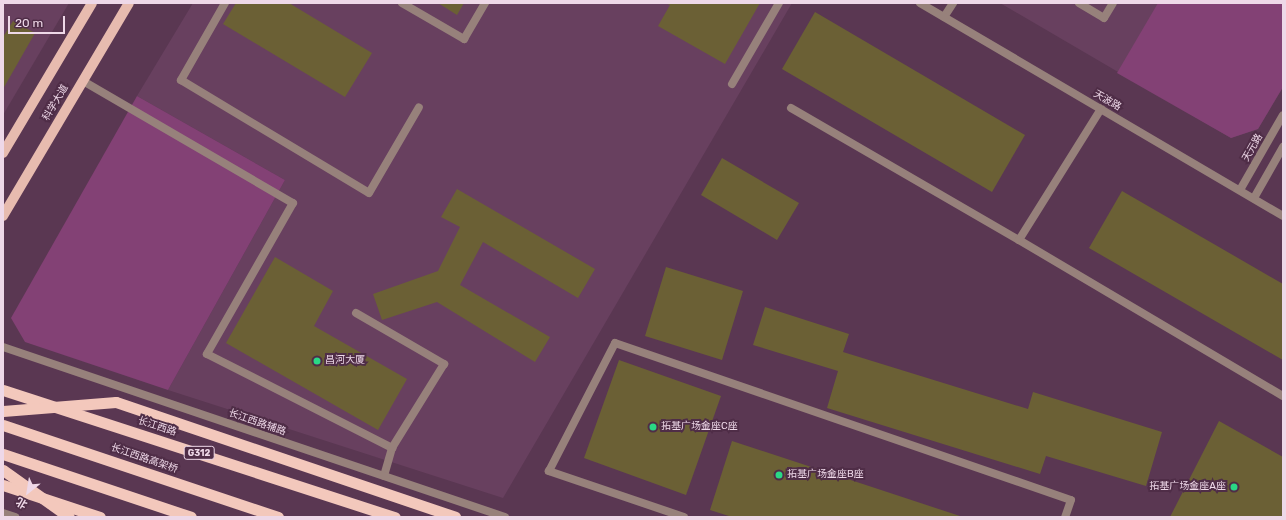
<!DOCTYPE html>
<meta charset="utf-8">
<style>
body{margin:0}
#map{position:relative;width:1286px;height:520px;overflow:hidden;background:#5a3752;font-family:Rubik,"Noto Sans SC",sans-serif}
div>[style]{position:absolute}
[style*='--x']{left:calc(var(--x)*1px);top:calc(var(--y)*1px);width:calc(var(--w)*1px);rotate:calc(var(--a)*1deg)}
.built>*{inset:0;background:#68405f}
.green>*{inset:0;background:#834175}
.building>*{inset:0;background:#6b6035}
.service>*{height:8px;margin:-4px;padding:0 4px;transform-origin:4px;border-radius:4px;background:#97817b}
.minor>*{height:8px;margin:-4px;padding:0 4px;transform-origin:4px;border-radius:4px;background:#97817b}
.tertiary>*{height:8px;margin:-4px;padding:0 4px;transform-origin:4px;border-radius:4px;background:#97817b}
.primary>*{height:10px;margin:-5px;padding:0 5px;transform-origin:5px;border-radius:5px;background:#e7bbaf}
.trunk>*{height:11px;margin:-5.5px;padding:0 5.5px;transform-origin:5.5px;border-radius:5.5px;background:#f3c8bc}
.trunk-bridge>*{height:11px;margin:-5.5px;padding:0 5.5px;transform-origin:5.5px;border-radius:5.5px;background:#f3c8bc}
.dots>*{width:11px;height:11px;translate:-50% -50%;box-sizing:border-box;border:2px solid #4f2d47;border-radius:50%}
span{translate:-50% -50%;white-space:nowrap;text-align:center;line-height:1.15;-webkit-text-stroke:4px #4f2d47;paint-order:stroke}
.shield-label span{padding:1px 3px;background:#4f2d47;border:1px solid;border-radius:3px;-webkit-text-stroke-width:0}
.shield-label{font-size:9px;color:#eed8e8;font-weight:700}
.street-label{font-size:10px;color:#eed8e8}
.poi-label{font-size:10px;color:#eed8e8}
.left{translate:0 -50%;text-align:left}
.right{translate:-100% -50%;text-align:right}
.frame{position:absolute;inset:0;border:4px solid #eed8e8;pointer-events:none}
.north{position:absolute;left:8px;top:472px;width:40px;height:40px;-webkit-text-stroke:3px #4f2d47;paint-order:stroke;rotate:210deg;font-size:11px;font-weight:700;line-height:16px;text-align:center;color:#eed8e8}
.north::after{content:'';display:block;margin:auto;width:14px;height:18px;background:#eed8e8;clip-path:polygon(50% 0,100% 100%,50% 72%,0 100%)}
.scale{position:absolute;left:8px;top:16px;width:57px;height:18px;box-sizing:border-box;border:2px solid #eed8e8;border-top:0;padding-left:5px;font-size:12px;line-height:14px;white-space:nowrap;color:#eed8e8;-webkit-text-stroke:3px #4f2d47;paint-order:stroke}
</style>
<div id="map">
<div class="built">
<i style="clip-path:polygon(3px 3px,69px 3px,3px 115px)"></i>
<i style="clip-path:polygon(193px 3px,792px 3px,503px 498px,168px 390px,285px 180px,137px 96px)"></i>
<i style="clip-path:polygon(1000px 3px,1283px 3px,1283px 87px,1258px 129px,1231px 138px)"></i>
</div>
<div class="green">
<i style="clip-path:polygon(1158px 3px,1283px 3px,1283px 87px,1258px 129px,1231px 138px,1117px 73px)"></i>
<i style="clip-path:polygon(137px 96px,285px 180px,168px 390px,25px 342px,11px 318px)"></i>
</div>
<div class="building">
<i style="clip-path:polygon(236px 3px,289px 3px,372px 53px,345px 97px,223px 24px)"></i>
<i style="clip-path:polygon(438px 3px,464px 3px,457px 15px)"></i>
<i style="clip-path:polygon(665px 3px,760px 3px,725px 64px,658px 26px,670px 5px)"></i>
<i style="clip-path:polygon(815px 12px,1025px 135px,992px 192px,782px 69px)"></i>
<i style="clip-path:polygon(13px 21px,35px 33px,3px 89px,3px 37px)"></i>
<i style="clip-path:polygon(722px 158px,799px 203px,777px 240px,701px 195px)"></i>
<i style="clip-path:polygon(457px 189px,595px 269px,578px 298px,483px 242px,460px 285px,550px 337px,535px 362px,437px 302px,382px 320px,373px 294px,438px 271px,460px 227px,441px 217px)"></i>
<i style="clip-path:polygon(1122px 191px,1283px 284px,1283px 360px,1089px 248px)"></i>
<i style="clip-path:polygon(275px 257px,333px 291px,314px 326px,407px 379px,378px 430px,226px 343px)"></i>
<i style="clip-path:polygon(666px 267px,743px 291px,722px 360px,645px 336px)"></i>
<i style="clip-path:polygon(765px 307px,849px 334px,843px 352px,1028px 409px,1033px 392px,1162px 432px,1146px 486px,1046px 456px,1040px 474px,827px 408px,838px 371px,753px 345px)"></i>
<i style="clip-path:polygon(619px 360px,721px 396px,686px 495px,584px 458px)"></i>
<i style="clip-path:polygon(1219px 421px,1283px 457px,1283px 517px,1170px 517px)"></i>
<i style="clip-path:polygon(732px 441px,963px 517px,732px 517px,710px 510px)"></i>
</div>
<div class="service">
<i style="--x:225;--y:3;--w:89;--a:119.7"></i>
<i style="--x:181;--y:80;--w:219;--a:31"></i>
<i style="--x:369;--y:193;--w:99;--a:-59.8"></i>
<i style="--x:402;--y:3;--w:72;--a:30.1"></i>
<i style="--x:464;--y:39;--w:42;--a:-59.7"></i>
<i style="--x:1079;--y:3;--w:29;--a:31"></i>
<i style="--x:1104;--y:18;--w:17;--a:-59"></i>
<i style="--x:944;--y:17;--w:17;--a:-57"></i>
<i style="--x:83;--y:81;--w:243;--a:30.2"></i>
<i style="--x:293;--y:203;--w:174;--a:119.7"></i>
<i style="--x:207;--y:354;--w:208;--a:26.9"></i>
<i style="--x:392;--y:448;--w:29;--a:106"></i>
<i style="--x:732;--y:84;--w:94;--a:-59.9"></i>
<i style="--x:791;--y:108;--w:263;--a:30.1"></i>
<i style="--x:1019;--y:240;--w:155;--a:-58"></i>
<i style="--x:1019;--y:240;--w:307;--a:30.6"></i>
<i style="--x:356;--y:313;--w:102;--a:30.1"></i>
<i style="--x:444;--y:364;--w:99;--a:121.8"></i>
<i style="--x:684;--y:517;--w:143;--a:-161.2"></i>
<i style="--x:549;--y:471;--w:144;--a:-62.7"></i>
<i style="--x:615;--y:343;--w:482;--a:19"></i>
<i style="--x:1071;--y:500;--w:18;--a:109"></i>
</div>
<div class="minor">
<i style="--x:1240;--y:190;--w:86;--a:-60.2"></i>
<i style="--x:1254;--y:198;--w:59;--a:-60.4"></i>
<i style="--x:3;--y:347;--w:530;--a:18.71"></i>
<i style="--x:3;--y:513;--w:13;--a:18"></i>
</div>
<div class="tertiary">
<i style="--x:920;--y:3;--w:421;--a:30.4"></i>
</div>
<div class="primary">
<i style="--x:3;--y:153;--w:174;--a:-59.3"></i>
<i style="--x:3;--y:216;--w:247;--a:-59.4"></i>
</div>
<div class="trunk">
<i style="--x:3;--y:390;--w:412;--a:18"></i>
<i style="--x:3;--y:425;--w:290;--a:18.5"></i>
<i style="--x:3;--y:454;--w:198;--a:18.5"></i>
<i style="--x:3;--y:485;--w:102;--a:18.3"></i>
</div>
<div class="trunk-bridge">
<i style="--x:3;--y:411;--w:113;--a:-4.6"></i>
<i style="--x:116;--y:402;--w:358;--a:18.7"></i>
<i style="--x:3;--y:470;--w:81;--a:35.5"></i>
</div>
<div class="dots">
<i style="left:317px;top:361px;background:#2ad885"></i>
<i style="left:653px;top:427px;background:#2ad885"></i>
<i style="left:779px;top:475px;background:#2ad885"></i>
<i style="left:1234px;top:487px;background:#2ad885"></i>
</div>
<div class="shield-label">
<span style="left:199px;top:453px">G312</span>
</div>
<div class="street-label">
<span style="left:1107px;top:101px;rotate:30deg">天波路</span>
<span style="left:56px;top:103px;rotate:-59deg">科学大道</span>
<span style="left:1253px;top:148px;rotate:-60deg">天元路</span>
<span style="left:257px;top:423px;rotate:19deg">长江西路辅路</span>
<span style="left:157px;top:427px;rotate:18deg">长江西路</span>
<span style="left:144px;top:459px;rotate:19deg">长江西路高架桥</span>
</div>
<div class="poi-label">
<span class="left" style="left:325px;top:361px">昌河大厦</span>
<span class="left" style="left:661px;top:427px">拓基广场金座C座</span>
<span class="left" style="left:787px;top:475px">拓基广场金座B座</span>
<span class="right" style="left:1226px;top:487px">拓基广场金座A座</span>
</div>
<div class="frame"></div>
<div class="north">北</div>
<div class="scale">20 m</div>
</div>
